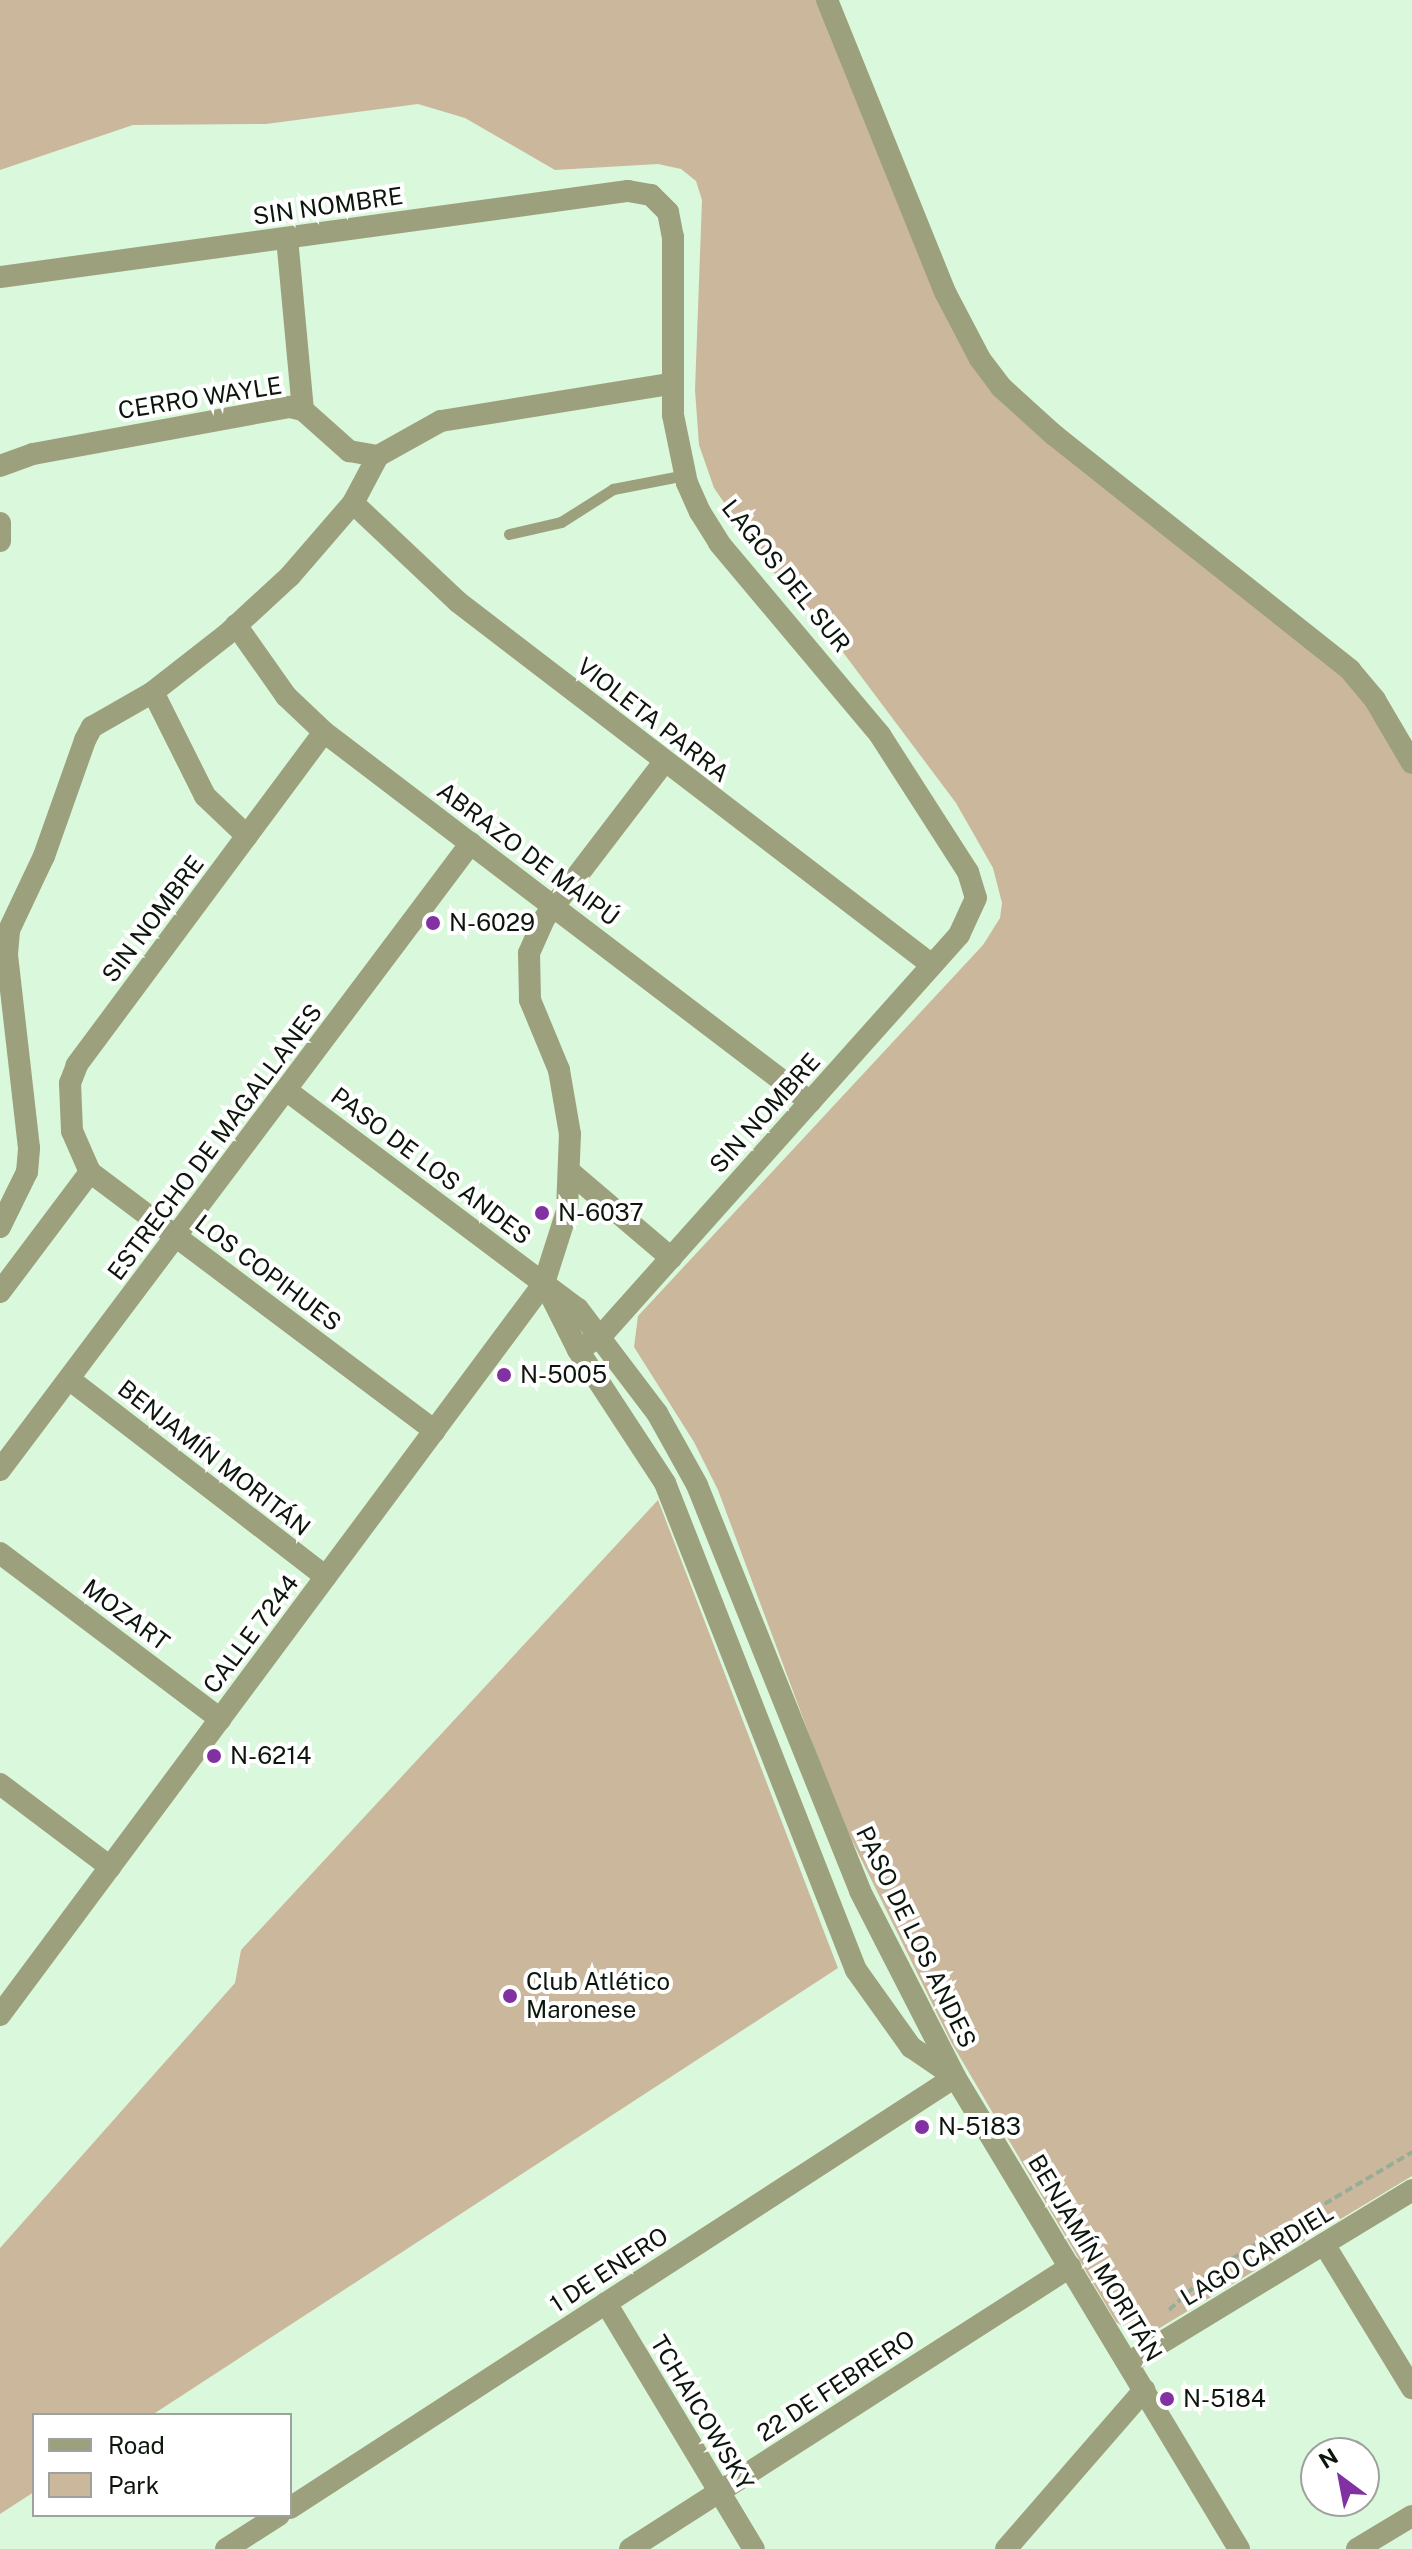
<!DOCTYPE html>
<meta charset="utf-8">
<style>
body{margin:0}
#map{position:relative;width:1412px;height:2549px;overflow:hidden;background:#daf8db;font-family:"Public Sans",sans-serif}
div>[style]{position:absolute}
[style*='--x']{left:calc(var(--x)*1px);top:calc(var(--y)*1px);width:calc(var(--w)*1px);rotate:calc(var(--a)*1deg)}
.green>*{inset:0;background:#cbb89c}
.path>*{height:4px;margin-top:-2px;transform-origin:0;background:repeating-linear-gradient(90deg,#96ad97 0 8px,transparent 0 12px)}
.service>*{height:11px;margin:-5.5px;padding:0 5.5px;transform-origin:5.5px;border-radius:5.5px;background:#9da07c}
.minor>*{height:22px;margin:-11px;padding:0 11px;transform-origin:11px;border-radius:11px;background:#9da07c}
.tertiary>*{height:22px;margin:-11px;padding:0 11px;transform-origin:11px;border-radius:11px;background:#9da07c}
.dots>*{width:22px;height:22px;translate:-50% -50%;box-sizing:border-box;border:4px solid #fff;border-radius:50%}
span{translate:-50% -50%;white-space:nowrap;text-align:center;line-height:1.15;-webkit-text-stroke:8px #fff;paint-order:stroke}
.street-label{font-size:24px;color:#0c160c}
.poi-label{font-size:24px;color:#0c160c}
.left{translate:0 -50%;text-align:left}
.legend{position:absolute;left:32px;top:2413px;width:260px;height:104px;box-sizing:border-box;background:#fff;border:2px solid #9ea29e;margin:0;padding:10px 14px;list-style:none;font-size:24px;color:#0c160c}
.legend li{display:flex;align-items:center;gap:16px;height:40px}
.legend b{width:40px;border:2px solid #9ea29e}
.north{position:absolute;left:1300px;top:2437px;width:80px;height:80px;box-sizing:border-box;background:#fff;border:2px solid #9ea29e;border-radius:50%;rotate:328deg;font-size:22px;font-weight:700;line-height:32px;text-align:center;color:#0c160c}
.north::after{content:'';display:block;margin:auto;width:28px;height:36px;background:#8131a2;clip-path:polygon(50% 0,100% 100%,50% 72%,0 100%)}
</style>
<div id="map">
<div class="green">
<i style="clip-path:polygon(0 0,827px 0,980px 359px,1320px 642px,1412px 763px,1412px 2176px,1153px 2332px,1137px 2335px,1116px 2322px,951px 2042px,838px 1812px,718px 1490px,694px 1442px,634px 1347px,638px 1316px,983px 945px,1000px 918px,1002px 903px,993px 868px,956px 803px,824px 627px,767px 565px,714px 488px,699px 445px,695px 390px,702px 200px,696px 181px,681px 169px,658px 164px,555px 170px,465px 118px,418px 104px,266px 124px,133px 125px,0 170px)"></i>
<i style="clip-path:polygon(658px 1500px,838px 1968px,152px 2415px,34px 2415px,34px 2492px,0 2514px,0 2248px,235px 1983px,241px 1950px)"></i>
</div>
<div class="path">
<i style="--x:1169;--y:2310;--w:57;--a:-42.9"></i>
<i style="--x:1211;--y:2271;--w:234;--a:-30.6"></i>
</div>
<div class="service">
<i style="--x:509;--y:534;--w:53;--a:-13"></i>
<i style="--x:561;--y:522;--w:62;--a:-32.4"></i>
<i style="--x:613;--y:489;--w:73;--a:-11"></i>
</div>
<div class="minor">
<i style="--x:827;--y:0;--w:317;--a:68"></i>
<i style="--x:946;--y:294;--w:73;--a:62.4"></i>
<i style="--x:980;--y:359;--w:35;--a:53"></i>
<i style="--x:1001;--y:387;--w:72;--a:42.2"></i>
<i style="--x:1054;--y:435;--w:378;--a:38.4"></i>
<i style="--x:1350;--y:670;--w:39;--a:50"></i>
<i style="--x:1375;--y:700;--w:73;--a:59.6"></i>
<i style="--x:287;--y:238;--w:173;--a:84.7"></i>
<i style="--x:0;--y:277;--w:634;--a:-7.8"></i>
<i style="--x:628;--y:191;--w:23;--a:10"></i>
<i style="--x:651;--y:195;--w:24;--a:45"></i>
<i style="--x:668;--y:212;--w:25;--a:79"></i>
<i style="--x:673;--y:237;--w:178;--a:90"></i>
<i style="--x:673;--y:415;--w:69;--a:78.4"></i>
<i style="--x:687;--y:483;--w:32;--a:66"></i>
<i style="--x:700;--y:512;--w:36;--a:58"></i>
<i style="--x:719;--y:543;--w:251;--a:50"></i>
<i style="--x:880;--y:735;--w:163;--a:57.3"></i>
<i style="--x:968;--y:872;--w:27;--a:73"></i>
<i style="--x:976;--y:898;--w:41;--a:114.7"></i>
<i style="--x:959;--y:935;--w:536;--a:131.75"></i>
<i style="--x:602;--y:1335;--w:28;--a:148"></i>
<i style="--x:0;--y:466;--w:35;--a:-20"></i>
<i style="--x:33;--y:454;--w:261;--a:-10.4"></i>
<i style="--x:290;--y:407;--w:13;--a:13"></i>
<i style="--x:303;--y:410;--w:62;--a:41.7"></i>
<i style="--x:349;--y:451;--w:29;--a:10"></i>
<i style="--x:378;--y:456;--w:72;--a:-29.1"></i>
<i style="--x:441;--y:421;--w:232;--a:-9.2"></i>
<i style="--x:353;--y:503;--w:144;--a:43.3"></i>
<i style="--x:458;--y:602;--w:597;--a:37.45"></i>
<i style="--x:0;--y:523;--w:18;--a:90"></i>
<i style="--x:236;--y:625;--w:87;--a:54.8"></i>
<i style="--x:286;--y:696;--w:52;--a:43.5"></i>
<i style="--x:324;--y:732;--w:611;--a:37.28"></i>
<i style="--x:153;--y:692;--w:116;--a:63.4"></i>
<i style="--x:205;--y:796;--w:58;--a:43.6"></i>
<i style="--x:324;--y:732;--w:415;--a:126.6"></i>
<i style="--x:77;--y:1065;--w:19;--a:111"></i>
<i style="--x:70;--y:1083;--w:48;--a:87.6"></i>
<i style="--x:72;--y:1131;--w:45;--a:66.3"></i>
<i style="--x:90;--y:1172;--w:431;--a:36.9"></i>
<i style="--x:286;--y:1090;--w:365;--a:36.9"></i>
<i style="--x:578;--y:1309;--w:131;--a:52.8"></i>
<i style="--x:657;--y:1413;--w:82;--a:60.9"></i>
<i style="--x:697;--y:1485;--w:437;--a:68.1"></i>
<i style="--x:860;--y:1891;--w:209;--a:62.9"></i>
<i style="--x:570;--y:1172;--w:133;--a:40.4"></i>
<i style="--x:0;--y:1227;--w:61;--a:-63.9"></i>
<i style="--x:27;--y:1172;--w:24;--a:-85"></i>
<i style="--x:29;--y:1148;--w:195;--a:-96.5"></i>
<i style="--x:7;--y:954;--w:24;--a:-85"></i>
<i style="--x:9;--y:930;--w:82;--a:-64.7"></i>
<i style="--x:44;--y:856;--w:123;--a:-70.5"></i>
<i style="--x:85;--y:740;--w:15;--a:-62"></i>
<i style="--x:92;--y:727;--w:70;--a:-29.8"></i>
<i style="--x:153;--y:692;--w:93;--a:-38"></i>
<i style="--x:226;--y:635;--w:87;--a:-42.7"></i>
<i style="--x:290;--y:576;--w:96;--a:-49.2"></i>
<i style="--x:353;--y:503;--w:53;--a:-62"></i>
<i style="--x:547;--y:1288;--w:69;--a:63.4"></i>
<i style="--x:578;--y:1350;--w:159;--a:56.8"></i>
<i style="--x:665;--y:1483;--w:523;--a:68.59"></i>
<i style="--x:856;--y:1970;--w:95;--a:54.5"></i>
<i style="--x:911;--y:2047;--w:53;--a:34.3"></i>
<i style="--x:0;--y:1292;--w:150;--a:-53.1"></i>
<i style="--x:69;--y:1379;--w:324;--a:37.6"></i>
<i style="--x:0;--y:1470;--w:784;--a:-53.09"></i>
<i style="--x:0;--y:1553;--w:276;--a:37"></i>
<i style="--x:0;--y:1784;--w:138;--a:37"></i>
<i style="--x:0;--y:2015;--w:912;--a:-53.38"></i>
<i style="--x:544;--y:1283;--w:76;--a:-72.3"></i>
<i style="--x:567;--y:1211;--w:77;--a:-87.8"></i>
<i style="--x:570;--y:1134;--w:65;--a:-99.8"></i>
<i style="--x:559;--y:1070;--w:76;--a:-112.5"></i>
<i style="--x:530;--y:1000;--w:47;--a:-91.2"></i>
<i style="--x:529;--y:953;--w:37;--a:-66"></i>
<i style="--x:544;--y:919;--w:198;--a:-52.6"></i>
<i style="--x:1324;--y:2244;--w:169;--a:58.6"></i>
<i style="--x:606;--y:2303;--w:287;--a:59"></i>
<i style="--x:1128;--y:2363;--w:333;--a:-31.3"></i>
<i style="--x:630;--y:2549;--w:523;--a:-32.66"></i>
<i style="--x:1006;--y:2549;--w:211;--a:-49"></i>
<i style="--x:1357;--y:2549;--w:64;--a:-31"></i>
</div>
<div class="tertiary">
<i style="--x:290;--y:2508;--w:792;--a:-32.95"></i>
<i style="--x:955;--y:2077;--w:551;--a:58.96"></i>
<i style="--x:226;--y:2549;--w:63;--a:-32.7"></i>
</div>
<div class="dots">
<i style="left:433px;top:923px;background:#8131a2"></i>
<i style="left:542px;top:1213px;background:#8131a2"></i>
<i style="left:504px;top:1375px;background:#8131a2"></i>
<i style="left:214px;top:1756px;background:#8131a2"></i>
<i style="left:510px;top:1996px;background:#8131a2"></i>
<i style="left:922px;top:2127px;background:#8131a2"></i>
<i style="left:1167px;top:2399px;background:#8131a2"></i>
</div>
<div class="street-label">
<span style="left:328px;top:206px;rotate:-8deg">SIN NOMBRE</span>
<span style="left:200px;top:398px;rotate:-9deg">CERRO WAYLE</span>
<span style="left:786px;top:576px;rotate:51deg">LAGOS DEL SUR</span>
<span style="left:653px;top:720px;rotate:38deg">VIOLETA PARRA</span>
<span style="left:528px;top:854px;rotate:37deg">ABRAZO DE MAIPÚ</span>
<span style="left:153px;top:919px;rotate:-53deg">SIN NOMBRE</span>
<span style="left:765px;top:1113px;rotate:-48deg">SIN NOMBRE</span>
<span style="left:215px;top:1142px;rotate:-53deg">ESTRECHO DE MAGALLANES</span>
<span style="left:431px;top:1166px;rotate:37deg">PASO DE LOS ANDES</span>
<span style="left:268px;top:1273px;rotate:37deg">LOS COPIHUES</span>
<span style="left:214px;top:1458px;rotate:38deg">BENJAMÍN MORITÁN</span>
<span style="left:126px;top:1615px;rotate:37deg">MOZART</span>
<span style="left:251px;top:1634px;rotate:-53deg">CALLE 7244</span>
<span style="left:916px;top:1937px;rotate:64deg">PASO DE LOS ANDES</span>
<span style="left:1257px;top:2255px;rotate:-31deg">LAGO CARDIEL</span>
<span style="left:1095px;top:2258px;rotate:59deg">BENJAMÍN MORITÁN</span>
<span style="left:609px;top:2270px;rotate:-33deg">1 DE ENERO</span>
<span style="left:836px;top:2386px;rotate:-33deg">22 DE FEBRERO</span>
<span style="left:702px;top:2413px;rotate:59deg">TCHAICOWSKY</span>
</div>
<div class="poi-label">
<span class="left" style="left:449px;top:923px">N-6029</span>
<span class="left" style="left:558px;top:1213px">N-6037</span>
<span class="left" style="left:520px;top:1375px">N-5005</span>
<span class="left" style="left:230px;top:1756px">N-6214</span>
<span class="left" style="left:526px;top:1996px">Club Atlético<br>Maronese</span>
<span class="left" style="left:938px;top:2127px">N-5183</span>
<span class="left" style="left:1183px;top:2399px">N-5184</span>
</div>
<ul class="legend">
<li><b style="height:10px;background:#9da07c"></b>Road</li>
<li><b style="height:22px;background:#cbb89c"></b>Park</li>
</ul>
<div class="north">N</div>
</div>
